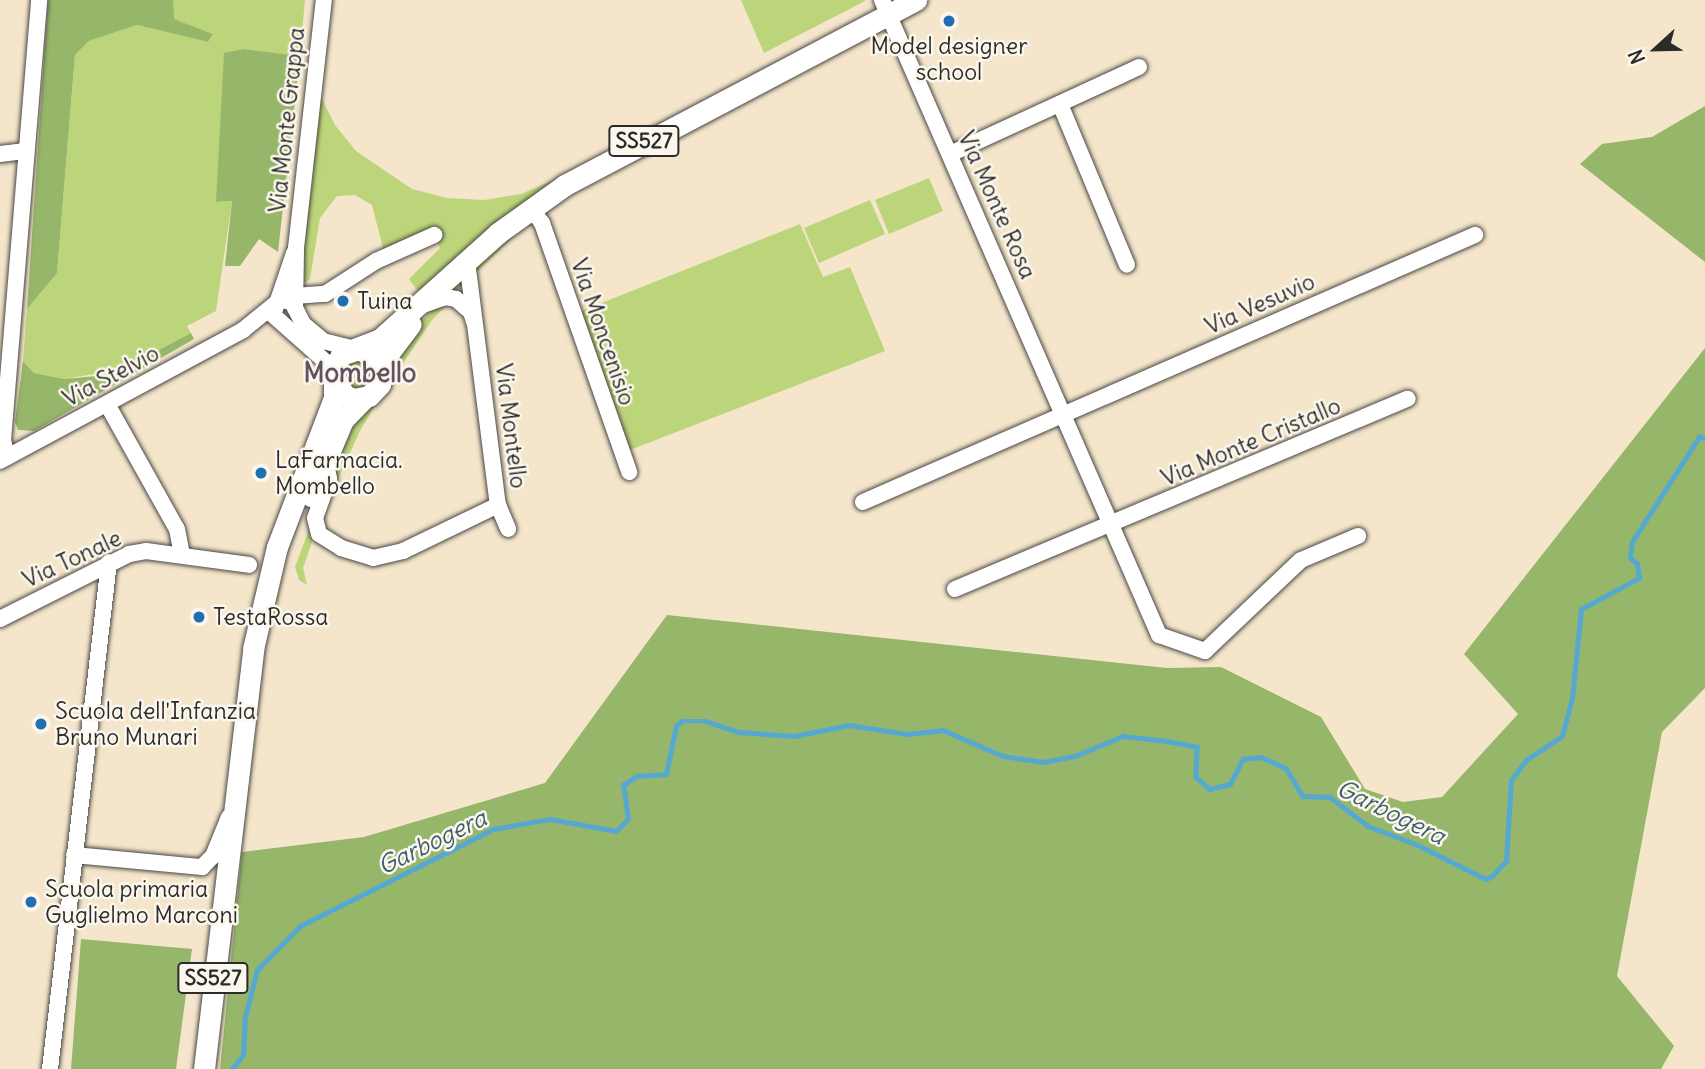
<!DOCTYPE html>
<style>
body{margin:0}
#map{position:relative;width:1705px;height:1069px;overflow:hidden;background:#f4e5cb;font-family:Delius,sans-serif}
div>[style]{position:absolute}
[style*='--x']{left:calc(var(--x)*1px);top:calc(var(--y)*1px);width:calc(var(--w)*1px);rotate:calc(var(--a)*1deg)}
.green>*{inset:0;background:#bdd57a}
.round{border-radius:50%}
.forest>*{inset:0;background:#96b66a}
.stream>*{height:4.5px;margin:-2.25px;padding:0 2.25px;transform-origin:2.25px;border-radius:2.25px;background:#55a9d1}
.roads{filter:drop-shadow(0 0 2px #494743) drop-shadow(0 0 2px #494743)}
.minor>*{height:16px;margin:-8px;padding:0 8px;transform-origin:8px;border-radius:8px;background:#fff}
.major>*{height:21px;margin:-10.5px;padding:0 10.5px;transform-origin:10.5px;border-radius:10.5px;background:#fff}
.dots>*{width:19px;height:19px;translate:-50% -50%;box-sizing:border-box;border:4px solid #fbf7ec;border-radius:50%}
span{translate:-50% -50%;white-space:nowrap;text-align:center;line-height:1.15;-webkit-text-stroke:5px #fbf7ec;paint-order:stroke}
.shield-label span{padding:2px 5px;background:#fbf7ec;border:2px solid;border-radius:5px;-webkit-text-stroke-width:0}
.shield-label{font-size:21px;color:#2b2b2b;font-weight:700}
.poi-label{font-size:23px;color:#2b2b2b}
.left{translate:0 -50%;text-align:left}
.street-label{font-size:23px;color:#2b2b2b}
.water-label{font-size:24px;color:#3c5d6d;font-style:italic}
.quarter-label{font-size:26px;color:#625363;font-weight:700}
.north{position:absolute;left:1621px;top:14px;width:70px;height:70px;-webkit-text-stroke:5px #fbf7ec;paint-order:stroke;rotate:248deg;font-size:19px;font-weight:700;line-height:28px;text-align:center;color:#2b2b2b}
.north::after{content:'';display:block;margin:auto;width:24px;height:32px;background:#2b2b2b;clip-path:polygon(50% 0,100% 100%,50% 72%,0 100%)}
</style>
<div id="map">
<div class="green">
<i style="clip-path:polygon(173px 0,305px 0,300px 56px,243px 49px,216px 202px,232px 201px,216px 311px,187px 326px,191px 333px,123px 369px,64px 379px,34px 373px,23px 361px,27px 309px,57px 273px,75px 55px,89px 41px,137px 25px,208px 42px,213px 34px,173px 19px)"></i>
<i style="clip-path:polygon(741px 0,865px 0,865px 1px,764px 53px)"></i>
<i style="clip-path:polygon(320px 95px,335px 125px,356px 151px,412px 189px,447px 198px,484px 200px,521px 194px,556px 179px,418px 291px,409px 279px,440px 248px,435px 239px,384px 252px,372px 205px,355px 195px,337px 196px,320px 218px,310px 279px,304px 283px,303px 250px)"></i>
<i style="clip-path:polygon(929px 178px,943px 211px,889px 234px,875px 200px)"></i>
<i style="clip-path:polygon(870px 200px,885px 234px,819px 263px,804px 228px)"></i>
<i style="clip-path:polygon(800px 224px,823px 277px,850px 267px,885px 351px,630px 450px,574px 314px)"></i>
<i style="clip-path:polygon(524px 227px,455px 293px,452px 292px,483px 259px)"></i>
<i style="clip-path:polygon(448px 303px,432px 320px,389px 384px,399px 348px,434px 307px)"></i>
<i class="round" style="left:344px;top:360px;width:28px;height:28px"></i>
<i style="clip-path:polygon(381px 396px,361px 429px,322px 513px,333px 464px,349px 423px)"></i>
<i style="clip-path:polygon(310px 527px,312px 542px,303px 568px,307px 585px,299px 580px,295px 567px)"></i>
</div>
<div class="forest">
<i style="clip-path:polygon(48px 0,173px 0,174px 19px,213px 34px,208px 42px,137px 25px,89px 41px,75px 55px,57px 273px,27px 309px)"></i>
<i style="clip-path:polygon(243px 49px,300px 56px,278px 252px,259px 239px,240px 266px,225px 266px,232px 201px,216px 202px,224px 53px)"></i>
<i style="clip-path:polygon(1705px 106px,1705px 262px,1580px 164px,1602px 144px,1652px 137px)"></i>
<i style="clip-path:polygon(191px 333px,194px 339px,34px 431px,18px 430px,15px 422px,23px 361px,34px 373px,64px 379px,97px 376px,123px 369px)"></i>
<i style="clip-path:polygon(1705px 348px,1705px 688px,1662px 732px,1617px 976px,1674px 1046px,1661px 1069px,220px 1069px,242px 852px,364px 837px,545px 783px,667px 615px,1167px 668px,1221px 667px,1321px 717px,1365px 789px,1403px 802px,1442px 797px,1518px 714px,1464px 654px)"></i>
<i style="clip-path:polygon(81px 939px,192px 949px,176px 1069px,71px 1069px)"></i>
</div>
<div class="stream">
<i style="--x:232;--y:1069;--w:18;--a:-52"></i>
<i style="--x:243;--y:1055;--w:38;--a:-87"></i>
<i style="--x:245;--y:1017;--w:49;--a:-75.7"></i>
<i style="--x:257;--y:970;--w:62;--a:-45.7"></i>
<i style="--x:300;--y:926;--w:217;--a:-26.6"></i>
<i style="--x:494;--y:829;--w:57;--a:-10.1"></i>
<i style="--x:550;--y:819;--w:67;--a:10.3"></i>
<i style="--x:616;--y:831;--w:17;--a:-45"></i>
<i style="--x:628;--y:819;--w:34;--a:-98"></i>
<i style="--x:623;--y:785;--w:17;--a:-33"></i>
<i style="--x:637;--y:776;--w:29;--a:-4"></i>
<i style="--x:666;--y:774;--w:49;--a:-78.2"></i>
<i style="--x:676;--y:726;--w:8;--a:-40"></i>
<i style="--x:682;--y:721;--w:23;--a:0"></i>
<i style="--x:705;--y:721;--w:36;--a:18"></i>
<i style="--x:739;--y:732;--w:55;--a:4.2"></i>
<i style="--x:794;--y:736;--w:56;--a:-11.3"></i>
<i style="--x:849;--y:725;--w:59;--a:8.8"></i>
<i style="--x:907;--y:734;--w:36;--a:-6"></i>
<i style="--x:943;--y:730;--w:65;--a:23.4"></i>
<i style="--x:1003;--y:756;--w:41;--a:8.3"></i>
<i style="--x:1044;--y:762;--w:32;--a:-11"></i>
<i style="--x:1075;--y:756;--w:52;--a:-22.6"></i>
<i style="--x:1123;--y:736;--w:44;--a:6.5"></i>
<i style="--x:1167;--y:741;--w:31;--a:11"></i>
<i style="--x:1197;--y:747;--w:30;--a:92"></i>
<i style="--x:1196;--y:777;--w:18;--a:41"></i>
<i style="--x:1210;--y:789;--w:21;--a:-14"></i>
<i style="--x:1230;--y:784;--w:28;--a:-63"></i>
<i style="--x:1243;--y:759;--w:18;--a:-6"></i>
<i style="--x:1261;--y:757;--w:27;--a:24"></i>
<i style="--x:1286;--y:768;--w:33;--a:59"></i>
<i style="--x:1303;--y:796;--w:27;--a:2"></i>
<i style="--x:1330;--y:797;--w:48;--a:37.3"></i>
<i style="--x:1368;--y:826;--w:53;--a:20.8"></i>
<i style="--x:1418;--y:845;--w:76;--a:26.6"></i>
<i style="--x:1486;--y:879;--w:7;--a:-27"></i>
<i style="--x:1492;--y:876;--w:21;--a:-47"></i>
<i style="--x:1506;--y:861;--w:81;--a:-86.5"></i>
<i style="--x:1511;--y:780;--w:25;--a:-53"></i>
<i style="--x:1526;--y:760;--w:43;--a:-33.7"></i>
<i style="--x:1562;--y:736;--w:39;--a:-75"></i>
<i style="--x:1572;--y:698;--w:89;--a:-84.2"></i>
<i style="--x:1581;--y:609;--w:66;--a:-28.1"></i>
<i style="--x:1639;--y:578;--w:14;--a:-98"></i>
<i style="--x:1637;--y:564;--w:9;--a:-139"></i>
<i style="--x:1630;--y:558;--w:16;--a:-83"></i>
<i style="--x:1632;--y:542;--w:125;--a:-57.5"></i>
<i style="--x:1699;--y:437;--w:6;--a:9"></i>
</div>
<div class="roads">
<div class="minor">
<i style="--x:882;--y:0;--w:693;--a:66.43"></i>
<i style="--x:1159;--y:635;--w:49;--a:19.2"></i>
<i style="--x:1205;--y:651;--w:132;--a:-43.5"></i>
<i style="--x:1301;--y:560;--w:62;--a:-22.8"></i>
<i style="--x:1060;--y:104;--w:174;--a:67.4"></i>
<i style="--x:0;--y:154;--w:26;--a:-7"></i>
<i style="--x:950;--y:154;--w:208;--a:-24.7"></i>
<i style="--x:531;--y:208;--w:19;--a:54"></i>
<i style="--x:542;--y:223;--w:264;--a:70.7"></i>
<i style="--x:294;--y:253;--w:65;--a:108.7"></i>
<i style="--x:273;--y:315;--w:71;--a:41.6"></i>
<i style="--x:326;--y:362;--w:17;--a:66"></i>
<i style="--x:467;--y:261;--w:246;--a:82.8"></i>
<i style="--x:498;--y:505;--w:26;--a:67"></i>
<i style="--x:294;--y:296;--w:31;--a:-4"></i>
<i style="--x:325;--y:294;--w:61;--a:-32.9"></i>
<i style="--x:376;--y:261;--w:64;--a:-24.1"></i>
<i style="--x:423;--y:305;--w:23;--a:-20"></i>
<i style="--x:445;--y:297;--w:11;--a:10"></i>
<i style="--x:456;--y:299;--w:20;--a:41"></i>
<i style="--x:471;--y:312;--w:10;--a:73"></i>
<i style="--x:295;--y:308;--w:60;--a:-89"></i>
<i style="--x:296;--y:248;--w:250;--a:-83.6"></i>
<i style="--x:107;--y:404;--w:143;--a:60.8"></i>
<i style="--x:177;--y:529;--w:26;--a:79"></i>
<i style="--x:7;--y:457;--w:17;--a:-103"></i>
<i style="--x:3;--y:440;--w:441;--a:-85.3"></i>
<i style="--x:0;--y:461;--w:276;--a:-28.3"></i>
<i style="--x:243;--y:330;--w:48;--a:-39"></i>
<i style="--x:280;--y:300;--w:12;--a:9"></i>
<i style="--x:292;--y:302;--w:25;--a:63"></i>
<i style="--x:303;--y:324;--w:26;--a:40"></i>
<i style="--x:323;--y:341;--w:32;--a:14"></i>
<i style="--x:326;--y:463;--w:16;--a:79"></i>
<i style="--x:329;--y:479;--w:41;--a:109.7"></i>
<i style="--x:315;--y:518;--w:16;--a:76"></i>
<i style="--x:319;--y:534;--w:26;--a:32"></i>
<i style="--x:341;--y:548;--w:34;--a:17"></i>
<i style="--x:373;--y:558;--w:31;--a:-13"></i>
<i style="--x:403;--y:551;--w:106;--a:-25.8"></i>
<i style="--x:863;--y:502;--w:668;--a:-23.57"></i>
<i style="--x:955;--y:589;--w:491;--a:-22.8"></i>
<i style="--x:0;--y:619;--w:144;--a:-26.7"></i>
<i style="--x:129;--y:554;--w:17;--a:-10"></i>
<i style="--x:146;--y:551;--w:104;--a:7.7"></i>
<i style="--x:74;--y:855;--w:129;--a:5.4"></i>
<i style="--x:202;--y:867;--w:16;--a:-45"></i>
<i style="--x:213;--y:856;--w:42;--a:-67.7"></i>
<i style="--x:50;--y:1069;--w:510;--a:-83.36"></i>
</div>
<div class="major">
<i style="--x:354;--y:349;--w:28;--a:-21"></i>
<i style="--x:380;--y:339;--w:159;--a:-41.9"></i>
<i style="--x:498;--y:233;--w:82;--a:-35.6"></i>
<i style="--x:565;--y:185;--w:397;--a:-27.8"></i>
<i style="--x:382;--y:374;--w:16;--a:-108"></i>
<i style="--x:377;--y:359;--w:21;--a:-151"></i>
<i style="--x:359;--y:349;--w:19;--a:162"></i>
<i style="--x:341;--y:355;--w:20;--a:117"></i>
<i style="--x:332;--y:373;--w:25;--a:61"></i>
<i style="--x:344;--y:395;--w:11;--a:22"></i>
<i style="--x:354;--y:399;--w:15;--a:-11"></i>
<i style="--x:369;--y:396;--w:16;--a:-47"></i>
<i style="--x:380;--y:384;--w:32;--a:-74"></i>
<i style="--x:389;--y:353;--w:36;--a:-53"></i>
<i style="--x:311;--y:496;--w:82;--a:-67.2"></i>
<i style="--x:343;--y:420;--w:30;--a:-46"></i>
<i style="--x:204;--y:1069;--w:423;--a:-83.3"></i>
<i style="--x:253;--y:649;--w:105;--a:-76.8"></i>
<i style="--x:277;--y:547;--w:160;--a:-69.1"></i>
<i style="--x:334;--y:398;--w:15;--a:-90"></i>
</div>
</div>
<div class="dots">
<i style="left:949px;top:21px;background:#1f6fb2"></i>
<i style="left:343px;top:301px;background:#1f6fb2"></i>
<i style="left:261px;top:473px;background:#1f6fb2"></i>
<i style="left:199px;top:617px;background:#1f6fb2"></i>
<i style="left:41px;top:724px;background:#1f6fb2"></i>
<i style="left:31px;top:902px;background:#1f6fb2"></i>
</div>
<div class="shield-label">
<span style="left:644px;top:141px">SS527</span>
<span style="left:213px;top:978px">SS527</span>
</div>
<div class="poi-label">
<span style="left:949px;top:59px">Model designer<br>school</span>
<span class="left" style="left:357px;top:301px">Tuina</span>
<span class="left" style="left:275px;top:473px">LaFarmacia.<br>Mombello</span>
<span class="left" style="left:213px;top:617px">TestaRossa</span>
<span class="left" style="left:55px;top:724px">Scuola dell'Infanzia<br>Bruno Munari</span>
<span class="left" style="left:45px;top:902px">Scuola primaria<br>Guglielmo Marconi</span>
</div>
<div class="street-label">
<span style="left:287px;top:120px;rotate:-84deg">Via Monte Grappa</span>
<span style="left:997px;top:205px;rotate:66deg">Via Monte Rosa</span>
<span style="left:1260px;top:304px;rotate:-24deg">Via Vesuvio</span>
<span style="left:603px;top:332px;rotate:71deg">Via Moncenisio</span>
<span style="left:111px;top:376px;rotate:-28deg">Via Stelvio</span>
<span style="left:511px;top:426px;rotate:83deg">Via Montello</span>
<span style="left:1251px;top:442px;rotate:-23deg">Via Monte Cristallo</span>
<span style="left:72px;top:559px;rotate:-25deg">Via Tonale</span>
</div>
<div class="water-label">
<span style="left:1391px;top:812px;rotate:26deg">Garbogera</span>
<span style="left:432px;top:842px;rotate:-26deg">Garbogera</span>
</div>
<div class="quarter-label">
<span style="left:360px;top:373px">Mombello</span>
</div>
<div class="north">N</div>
</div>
